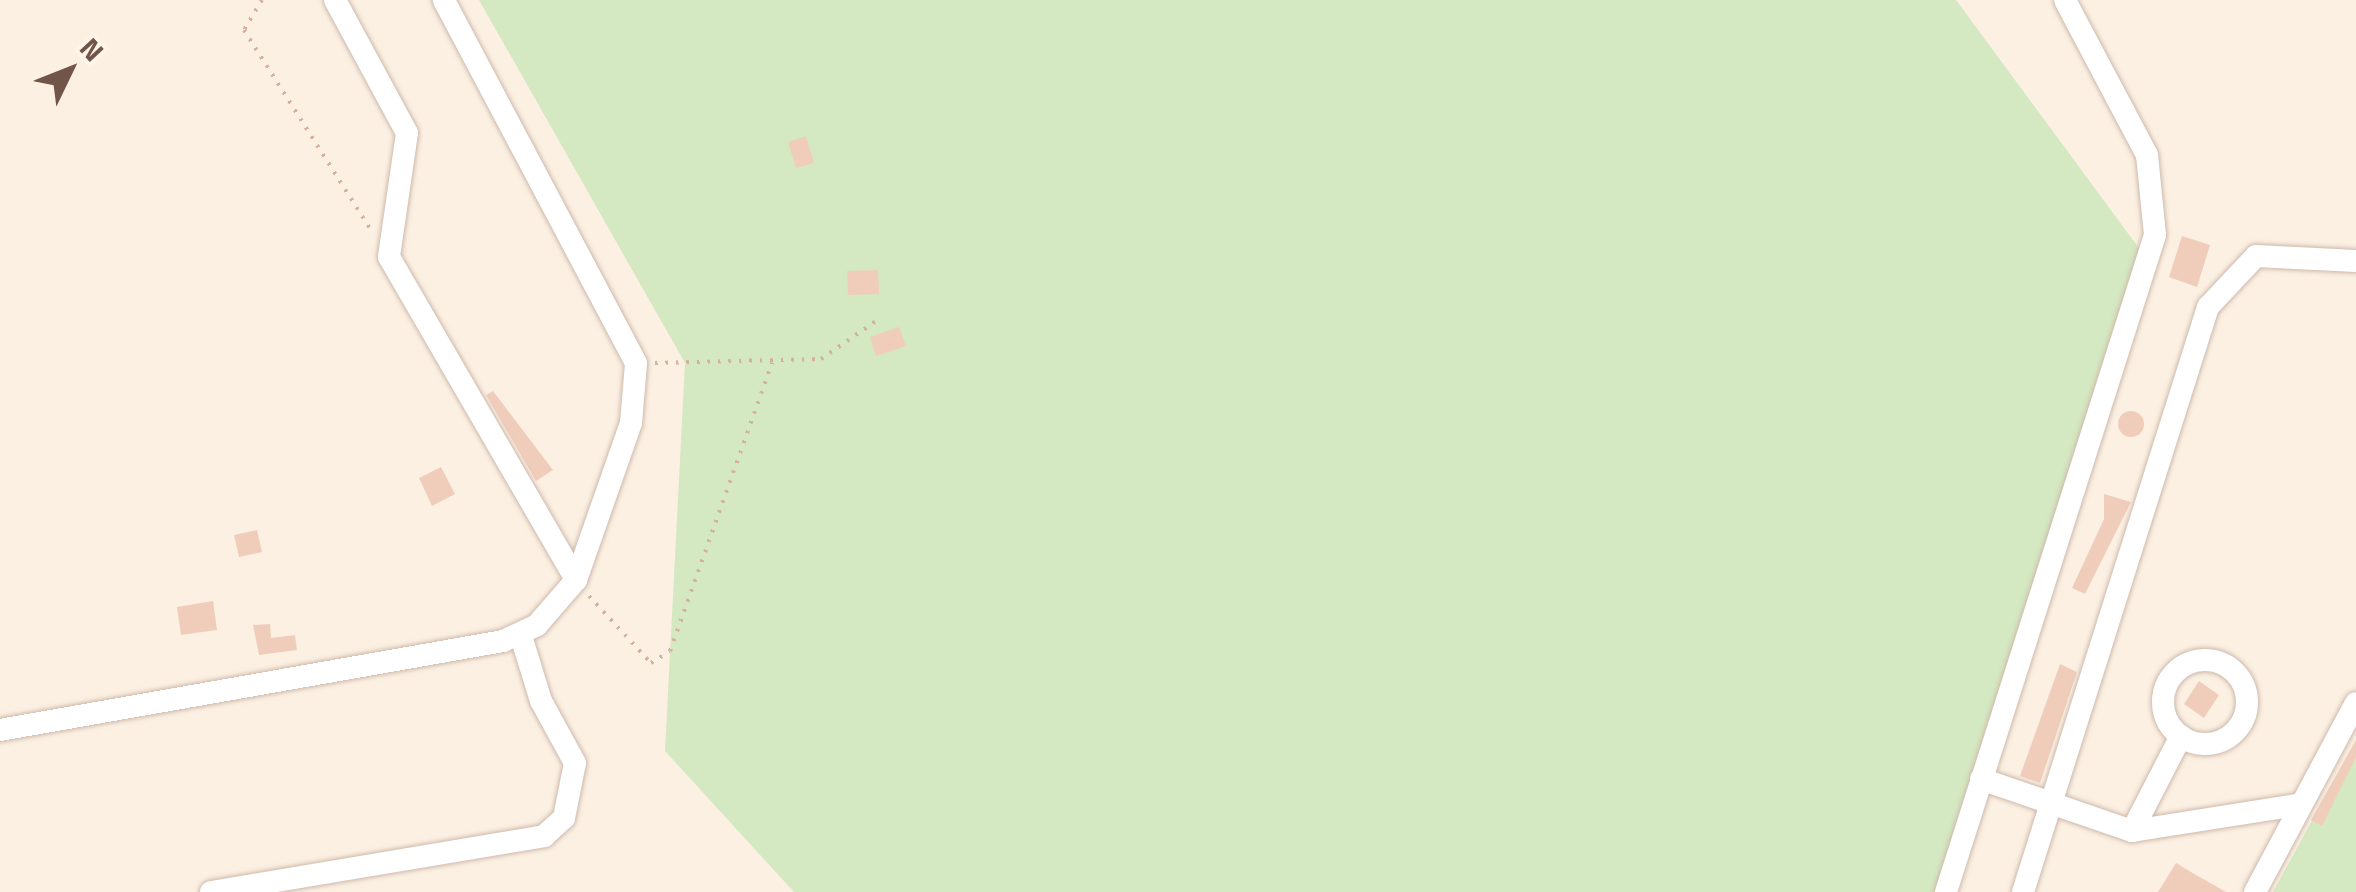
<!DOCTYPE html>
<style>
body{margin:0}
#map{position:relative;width:2356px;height:892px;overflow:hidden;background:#fbf0e2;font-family:"Titillium Web",sans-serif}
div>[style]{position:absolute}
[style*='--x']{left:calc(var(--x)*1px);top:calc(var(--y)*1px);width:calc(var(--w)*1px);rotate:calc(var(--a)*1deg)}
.green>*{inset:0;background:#d4e8c1}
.building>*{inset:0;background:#f0cdbb}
.round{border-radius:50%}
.path>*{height:4px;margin-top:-2px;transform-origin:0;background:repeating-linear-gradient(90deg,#d4b09e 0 2.5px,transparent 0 10.5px)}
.roads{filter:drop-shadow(0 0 2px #ceb9ac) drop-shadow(0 0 2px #ceb9ac)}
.minor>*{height:22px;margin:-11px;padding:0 11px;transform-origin:11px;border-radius:11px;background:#fff}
.minor>.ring{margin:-11px;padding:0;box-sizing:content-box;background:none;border:22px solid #fff;border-radius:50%}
span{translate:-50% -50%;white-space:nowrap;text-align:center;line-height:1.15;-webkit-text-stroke:8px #fff4e8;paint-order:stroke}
.north{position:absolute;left:20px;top:20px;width:100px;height:100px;-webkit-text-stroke:8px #fff4e8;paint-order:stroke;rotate:47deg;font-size:28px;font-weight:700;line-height:40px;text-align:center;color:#725549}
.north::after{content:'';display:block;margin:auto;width:35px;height:45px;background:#725549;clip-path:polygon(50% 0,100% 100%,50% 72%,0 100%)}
</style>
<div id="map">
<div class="green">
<i style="clip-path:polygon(479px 0,1956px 0,2141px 251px,1935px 892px,794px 892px,665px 751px,685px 363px)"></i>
<i style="clip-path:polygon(2356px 740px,2356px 892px,2273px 892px)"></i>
</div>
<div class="building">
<i style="clip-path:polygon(806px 136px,814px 163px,796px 168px,788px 142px)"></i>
<i style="clip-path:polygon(2182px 236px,2210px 245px,2197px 287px,2169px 277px)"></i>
<i style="clip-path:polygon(878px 270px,879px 294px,848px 295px,847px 271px)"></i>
<i style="clip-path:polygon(899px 327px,906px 346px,876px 356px,870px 337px)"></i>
<i style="clip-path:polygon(493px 391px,553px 470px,536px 481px,486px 395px)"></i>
<i class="round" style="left:2118px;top:411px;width:26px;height:26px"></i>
<i style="clip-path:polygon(441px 467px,455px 494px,432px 506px,419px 478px)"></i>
<i style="clip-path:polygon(2104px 494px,2131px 502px,2085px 594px,2072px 588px,2104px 519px)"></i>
<i style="clip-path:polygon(257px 530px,262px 552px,239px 557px,234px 535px)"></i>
<i style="clip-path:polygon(213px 601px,217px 630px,181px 635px,177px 607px)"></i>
<i style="clip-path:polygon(270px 624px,271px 638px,295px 635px,297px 650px,259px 655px,253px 625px)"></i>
<i style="clip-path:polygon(2060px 664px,2077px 672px,2040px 783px,2020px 776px)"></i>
<i style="clip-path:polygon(2199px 681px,2219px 695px,2204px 718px,2184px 704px)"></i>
<i style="clip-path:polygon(2356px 740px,2356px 757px,2322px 826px,2311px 820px)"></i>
<i style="clip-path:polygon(2176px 863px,2196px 875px,2226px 892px,2158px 892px)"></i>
</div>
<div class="path">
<i style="--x:262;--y:0;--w:35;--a:121"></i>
<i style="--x:244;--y:30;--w:241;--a:57.6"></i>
<i style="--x:655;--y:363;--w:166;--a:-1.4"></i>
<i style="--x:821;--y:359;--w:70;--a:-34.6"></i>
<i style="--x:589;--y:596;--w:91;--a:47.2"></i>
<i style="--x:651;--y:663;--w:22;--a:-32"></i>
<i style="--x:670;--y:651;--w:306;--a:-70.5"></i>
</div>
<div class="roads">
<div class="minor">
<i style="--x:335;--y:0;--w:151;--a:61.6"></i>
<i style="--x:407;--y:133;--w:125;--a:98.3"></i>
<i style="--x:389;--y:257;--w:373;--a:59.9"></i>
<i style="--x:576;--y:580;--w:166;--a:-70.7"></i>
<i style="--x:631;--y:423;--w:60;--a:-85.2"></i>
<i style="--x:636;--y:363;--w:411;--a:-117.9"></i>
<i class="ring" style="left:2163px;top:660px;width:62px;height:62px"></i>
<i style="--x:0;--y:730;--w:511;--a:-10.03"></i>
<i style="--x:503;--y:641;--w:38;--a:-25"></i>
<i style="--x:537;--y:625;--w:60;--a:-49.1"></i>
<i style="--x:1981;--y:779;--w:160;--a:19"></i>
<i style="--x:2132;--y:831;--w:166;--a:-9"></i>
<i style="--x:2132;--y:831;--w:107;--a:-62.7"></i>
<i style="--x:211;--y:892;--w:338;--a:-9.5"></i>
<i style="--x:544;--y:836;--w:27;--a:-42"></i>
<i style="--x:564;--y:818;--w:56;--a:-78.7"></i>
<i style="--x:575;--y:763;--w:71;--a:-118.7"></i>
<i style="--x:541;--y:701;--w:68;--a:-107.1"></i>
<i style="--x:1946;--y:892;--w:689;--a:-72.35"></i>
<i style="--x:2155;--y:235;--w:80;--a:-95.7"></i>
<i style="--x:2147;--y:155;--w:175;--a:-117.9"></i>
<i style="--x:2023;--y:892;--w:614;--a:-72.45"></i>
<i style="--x:2208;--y:307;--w:70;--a:-46.7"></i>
<i style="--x:2256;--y:256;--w:100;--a:2.9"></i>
<i style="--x:2255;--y:892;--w:214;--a:-61.9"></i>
</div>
</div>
<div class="north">N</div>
</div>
